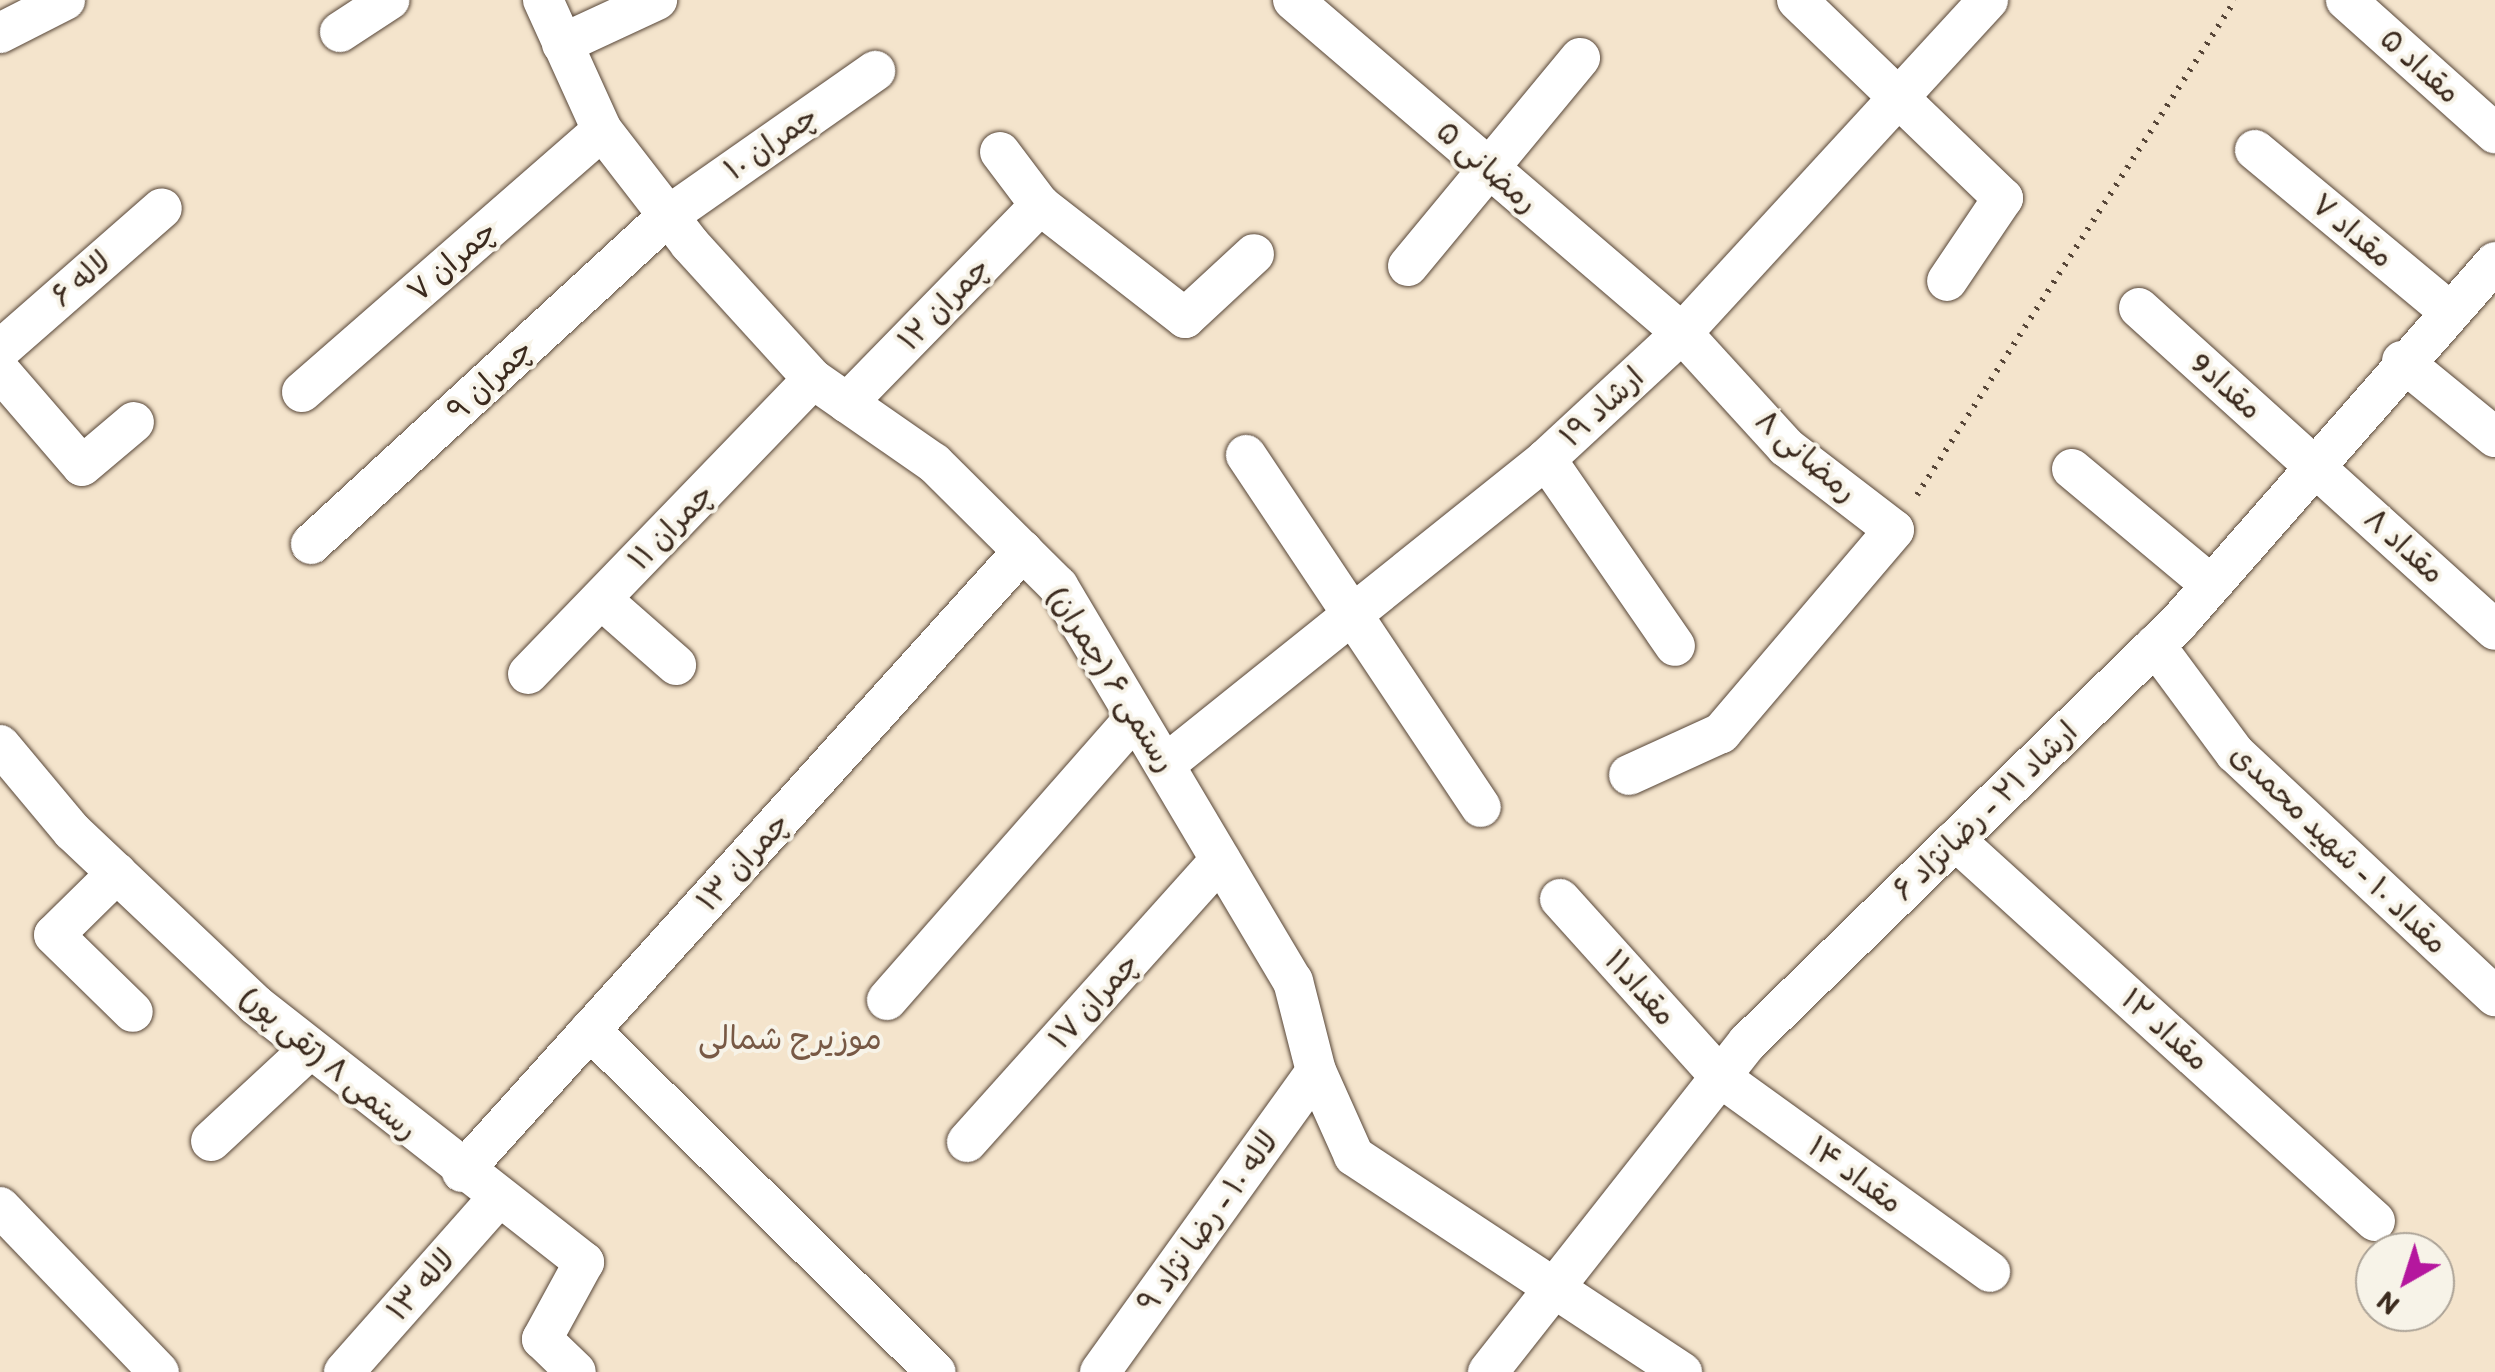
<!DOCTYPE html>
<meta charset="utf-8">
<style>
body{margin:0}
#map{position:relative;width:2495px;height:1372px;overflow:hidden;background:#f4e4cc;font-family:Itim,"Playpen Sans Arabic",sans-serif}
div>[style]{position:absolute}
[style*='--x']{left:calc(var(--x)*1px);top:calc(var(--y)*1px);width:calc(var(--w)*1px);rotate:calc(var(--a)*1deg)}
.path>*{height:6px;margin-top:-3px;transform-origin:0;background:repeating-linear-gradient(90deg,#574638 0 2.5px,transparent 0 10.5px)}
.roads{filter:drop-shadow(0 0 2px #574638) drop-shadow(0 0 2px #574638)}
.minor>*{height:40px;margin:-20px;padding:0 20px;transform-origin:20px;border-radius:20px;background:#fff}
span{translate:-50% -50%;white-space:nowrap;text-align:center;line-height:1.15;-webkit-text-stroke:8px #f7f3e8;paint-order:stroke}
.street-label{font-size:30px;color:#3b2a1e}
.neighbourhood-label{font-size:32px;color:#785945}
.north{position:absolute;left:2355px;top:1232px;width:100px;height:100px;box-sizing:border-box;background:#f7f3e8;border:2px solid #aca397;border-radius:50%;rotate:219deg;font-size:28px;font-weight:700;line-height:40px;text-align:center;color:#3b2a1e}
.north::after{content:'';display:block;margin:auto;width:35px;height:45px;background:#b5179e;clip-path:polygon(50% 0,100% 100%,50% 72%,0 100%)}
</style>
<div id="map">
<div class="path">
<i style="--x:1917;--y:495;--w:588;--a:-57.28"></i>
</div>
<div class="roads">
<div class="minor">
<i style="--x:543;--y:0;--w:143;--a:65.6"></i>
<i style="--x:602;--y:130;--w:144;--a:52.3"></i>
<i style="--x:690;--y:244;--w:183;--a:47.7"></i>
<i style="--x:813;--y:379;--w:147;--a:34.8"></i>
<i style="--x:934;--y:463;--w:175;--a:44.8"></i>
<i style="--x:1058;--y:586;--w:460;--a:59.3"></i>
<i style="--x:1293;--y:981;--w:93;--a:75.7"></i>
<i style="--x:1316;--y:1071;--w:93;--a:65.9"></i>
<i style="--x:1354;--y:1156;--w:393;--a:33.4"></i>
<i style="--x:1293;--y:0;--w:512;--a:40.56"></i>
<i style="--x:1682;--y:333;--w:154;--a:47.6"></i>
<i style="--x:1786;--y:447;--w:136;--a:37.5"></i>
<i style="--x:1894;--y:530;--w:267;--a:130.4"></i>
<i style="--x:1721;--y:733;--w:101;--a:155.5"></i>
<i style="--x:1797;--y:0;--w:286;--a:43.9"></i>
<i style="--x:2003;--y:198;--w:100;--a:124"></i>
<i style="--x:2346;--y:0;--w:200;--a:41.8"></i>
<i style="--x:340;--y:32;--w:59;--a:-33.1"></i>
<i style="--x:0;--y:33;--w:73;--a:-26.9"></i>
<i style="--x:562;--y:44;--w:105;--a:-24.9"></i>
<i style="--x:2255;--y:150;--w:252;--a:39.7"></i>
<i style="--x:1000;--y:152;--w:66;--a:53"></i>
<i style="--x:1040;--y:205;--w:184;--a:37.9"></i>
<i style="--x:1185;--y:318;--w:94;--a:-42.8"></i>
<i style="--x:1408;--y:266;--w:270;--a:-50.4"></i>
<i style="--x:2139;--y:308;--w:480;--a:42.1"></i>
<i style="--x:0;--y:350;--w:215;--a:-41.2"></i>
<i style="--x:2402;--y:361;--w:120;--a:39.3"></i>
<i style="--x:0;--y:371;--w:125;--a:49.2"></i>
<i style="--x:82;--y:466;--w:68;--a:-40.2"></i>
<i style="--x:302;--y:392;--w:398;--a:-41.1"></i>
<i style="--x:847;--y:403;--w:277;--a:-45.7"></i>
<i style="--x:1246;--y:455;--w:423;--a:56.3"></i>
<i style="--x:1546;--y:459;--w:227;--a:55.4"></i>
<i style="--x:2072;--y:469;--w:181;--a:39.8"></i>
<i style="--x:311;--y:544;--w:485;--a:-42.6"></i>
<i style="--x:668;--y:216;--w:253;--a:-35"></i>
<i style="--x:601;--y:599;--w:100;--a:41.3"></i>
<i style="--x:2155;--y:645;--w:134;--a:53.5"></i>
<i style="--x:2235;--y:753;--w:356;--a:43.1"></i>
<i style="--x:528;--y:674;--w:410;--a:-46"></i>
<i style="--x:0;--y:745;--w:112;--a:50.1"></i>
<i style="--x:72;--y:831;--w:253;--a:43.4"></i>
<i style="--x:256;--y:1005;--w:417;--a:38.1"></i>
<i style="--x:584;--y:1262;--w:88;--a:118.6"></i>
<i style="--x:542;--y:1339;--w:47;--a:44.1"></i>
<i style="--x:1167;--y:763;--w:486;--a:-38.7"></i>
<i style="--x:1546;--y:459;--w:185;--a:-42.8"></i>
<i style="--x:1682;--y:333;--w:452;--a:-47.4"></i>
<i style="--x:1955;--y:840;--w:567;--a:42.21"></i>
<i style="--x:117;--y:873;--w:88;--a:135.5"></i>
<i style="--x:54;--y:935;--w:110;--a:44.3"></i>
<i style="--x:1560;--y:899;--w:239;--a:48"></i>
<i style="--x:1720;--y:1077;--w:333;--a:35.8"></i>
<i style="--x:887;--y:1000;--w:376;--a:-48.7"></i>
<i style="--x:590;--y:1030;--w:486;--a:44.7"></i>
<i style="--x:211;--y:1141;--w:135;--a:-42.9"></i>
<i style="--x:967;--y:1142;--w:379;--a:-48.1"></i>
<i style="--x:462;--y:1172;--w:837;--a:-47.91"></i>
<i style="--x:0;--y:1207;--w:229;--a:46.1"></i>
<i style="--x:344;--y:1372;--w:232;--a:-48.5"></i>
<i style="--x:1100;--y:1372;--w:370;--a:-54.3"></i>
<i style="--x:1488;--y:1372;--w:419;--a:-51.8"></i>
<i style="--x:1747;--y:1043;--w:603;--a:-44.26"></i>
<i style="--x:2179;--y:622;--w:479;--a:-48.7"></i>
</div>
</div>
<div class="street-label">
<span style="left:2420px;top:66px;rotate:42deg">مقداد ۵</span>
<span style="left:771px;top:143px;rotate:-35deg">چمران ۱۰</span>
<span style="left:1487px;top:167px;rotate:41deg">رمضانی ۵</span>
<span style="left:2352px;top:231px;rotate:40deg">مقداد ۷</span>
<span style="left:452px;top:261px;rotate:-41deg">چمران ۷</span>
<span style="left:81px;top:279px;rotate:-41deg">لاله ۶</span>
<span style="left:944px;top:304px;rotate:-46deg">چمران ۱۲</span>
<span style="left:490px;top:380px;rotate:-43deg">چمران ۹</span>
<span style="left:2226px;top:386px;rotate:42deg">مقداد9</span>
<span style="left:1602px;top:407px;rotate:-43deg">ارشاد ۱۹</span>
<span style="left:1806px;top:456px;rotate:41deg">رمضانی ۸</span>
<span style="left:671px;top:527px;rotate:-46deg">چمران ۱۱</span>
<span style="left:2404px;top:546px;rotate:42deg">مقداد ۸</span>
<span style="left:1112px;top:679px;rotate:58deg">رستمی ۶ (چمران)</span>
<span style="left:1985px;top:811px;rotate:-44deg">ارشاد ۲۱ - رضانژاد ۶</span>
<span style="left:2339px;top:849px;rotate:44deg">مقداد ۱۰ - شهید محمدی</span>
<span style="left:743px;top:862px;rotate:-48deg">چمران ۱۳</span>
<span style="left:1640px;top:988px;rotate:48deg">مقداد۱۱</span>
<span style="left:1094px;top:1001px;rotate:-48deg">چمران ۱۷</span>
<span style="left:2165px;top:1030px;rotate:42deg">مقداد ۱۲</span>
<span style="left:329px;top:1063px;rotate:40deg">رستمی ۸ (تقی پور)</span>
<span style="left:1855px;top:1175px;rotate:36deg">مقداد ۱۴</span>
<span style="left:1208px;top:1222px;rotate:-54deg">لاله ۱۰ - رضا نژاد ۹</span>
<span style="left:421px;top:1285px;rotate:-48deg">لاله ۱۳</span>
</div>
<div class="neighbourhood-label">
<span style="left:790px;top:1038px">موزیرج شمالی</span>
</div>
<div class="north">N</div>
</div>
